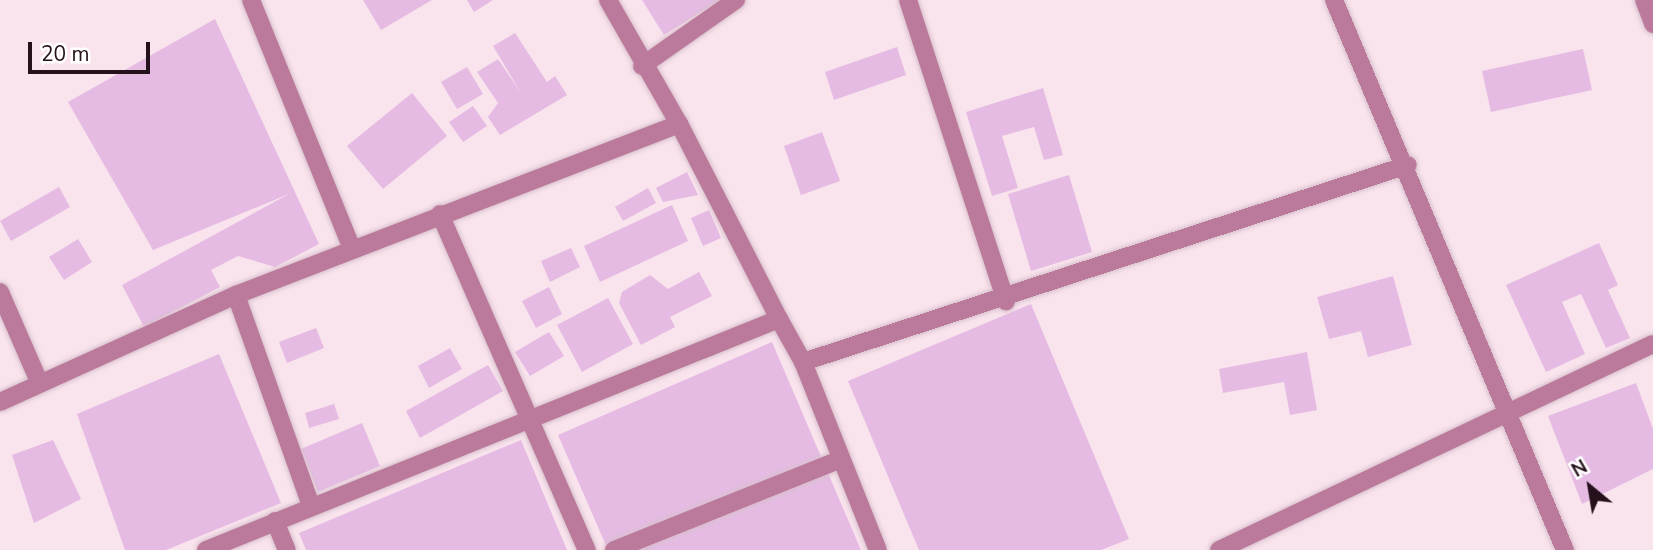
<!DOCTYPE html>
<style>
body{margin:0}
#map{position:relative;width:1653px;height:550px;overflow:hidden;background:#f9e3ed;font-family:"Nunito Sans",sans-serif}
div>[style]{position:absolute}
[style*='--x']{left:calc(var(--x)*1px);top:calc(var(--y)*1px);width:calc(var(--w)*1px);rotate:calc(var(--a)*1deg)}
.building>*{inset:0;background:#e5bbe3}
.roads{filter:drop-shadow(0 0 2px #d7c1cb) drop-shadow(0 0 2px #d7c1cb)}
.minor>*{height:18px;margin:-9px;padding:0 9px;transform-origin:9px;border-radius:9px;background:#bb7a9c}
span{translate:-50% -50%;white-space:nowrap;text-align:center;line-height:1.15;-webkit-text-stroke:5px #fff;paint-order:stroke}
.north{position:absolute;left:1555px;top:452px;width:70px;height:70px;-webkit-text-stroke:5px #fff;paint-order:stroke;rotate:330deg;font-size:19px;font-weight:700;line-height:28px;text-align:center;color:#24111b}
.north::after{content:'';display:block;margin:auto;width:24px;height:32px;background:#24111b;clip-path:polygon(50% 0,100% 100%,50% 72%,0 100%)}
.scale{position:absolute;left:28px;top:42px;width:122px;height:32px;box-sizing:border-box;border:4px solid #24111b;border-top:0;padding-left:9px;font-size:21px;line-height:24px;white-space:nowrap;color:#24111b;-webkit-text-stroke:5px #fff;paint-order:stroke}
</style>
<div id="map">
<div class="building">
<i style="clip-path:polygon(363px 0,432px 0,381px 30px)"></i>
<i style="clip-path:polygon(467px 0,493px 0,474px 12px)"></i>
<i style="clip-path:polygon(642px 0,720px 0,664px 35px)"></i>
<i style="clip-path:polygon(215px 19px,319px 244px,275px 267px,238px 256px,211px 270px,220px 287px,144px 327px,122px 285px,289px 194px,153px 250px,68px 102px)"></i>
<i style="clip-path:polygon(515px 33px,547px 82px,555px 76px,567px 95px,500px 135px,488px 117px,498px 103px,477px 72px,498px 59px,521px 93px,493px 46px)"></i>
<i style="clip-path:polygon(897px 47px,906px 75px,834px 100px,825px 72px)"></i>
<i style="clip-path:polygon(1583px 49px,1592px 90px,1491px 112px,1482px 71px)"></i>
<i style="clip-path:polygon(467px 67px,483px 94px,457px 109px,441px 82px)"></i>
<i style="clip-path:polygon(1043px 88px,1063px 155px,1044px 160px,1034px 127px,1002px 136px,1018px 188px,992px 196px,966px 112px)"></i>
<i style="clip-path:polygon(412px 93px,447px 136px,383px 189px,347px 146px)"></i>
<i style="clip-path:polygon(473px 106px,487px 126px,463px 142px,449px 122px)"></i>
<i style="clip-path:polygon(822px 132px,840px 181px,801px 195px,784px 146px)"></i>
<i style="clip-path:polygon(687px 172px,698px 195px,663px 202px,656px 188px)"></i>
<i style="clip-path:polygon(1069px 175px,1092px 252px,1031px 271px,1008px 194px)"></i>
<i style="clip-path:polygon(59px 187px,70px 207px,11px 241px,0 221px)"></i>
<i style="clip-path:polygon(648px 188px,656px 203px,623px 221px,615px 207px)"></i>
<i style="clip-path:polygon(672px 205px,688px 241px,600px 282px,584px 246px)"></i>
<i style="clip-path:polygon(709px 210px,721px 238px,703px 246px,691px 218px)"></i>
<i style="clip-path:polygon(78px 239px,92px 262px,64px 280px,49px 257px)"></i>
<i style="clip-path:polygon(1599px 243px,1618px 285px,1608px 290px,1630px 338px,1606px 348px,1581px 294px,1562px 302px,1585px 354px,1546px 372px,1506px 285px)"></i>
<i style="clip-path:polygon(571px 248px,580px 267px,550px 282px,541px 261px)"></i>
<i style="clip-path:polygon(699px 272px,712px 296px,670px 317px,675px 327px,641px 345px,619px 303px,622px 292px,650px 275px,668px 289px)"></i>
<i style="clip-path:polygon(1393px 276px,1412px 345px,1368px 357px,1361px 331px,1329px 339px,1317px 297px)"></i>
<i style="clip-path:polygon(549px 287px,562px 314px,536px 328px,522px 301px)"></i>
<i style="clip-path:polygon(608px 298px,633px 344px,582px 372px,557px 325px)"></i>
<i style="clip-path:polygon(1031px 304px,1129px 539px,1101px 550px,919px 550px,848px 381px)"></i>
<i style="clip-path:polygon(316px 328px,324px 348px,287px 363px,279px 342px)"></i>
<i style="clip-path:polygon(549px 332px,564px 356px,530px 376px,515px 352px)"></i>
<i style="clip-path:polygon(772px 342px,861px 550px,608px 550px,558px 435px)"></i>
<i style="clip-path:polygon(450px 348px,462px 369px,429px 388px,418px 366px)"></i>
<i style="clip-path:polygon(1307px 352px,1317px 410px,1290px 415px,1284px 382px,1223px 393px,1219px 369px)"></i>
<i style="clip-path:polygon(219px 354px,281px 503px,166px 550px,125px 550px,77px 414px)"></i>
<i style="clip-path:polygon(488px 365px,503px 391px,420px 438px,406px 411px)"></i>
<i style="clip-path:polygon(1636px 383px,1653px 429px,1653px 469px,1582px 504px,1548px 416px)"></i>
<i style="clip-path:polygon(334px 404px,339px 419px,309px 428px,305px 413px)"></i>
<i style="clip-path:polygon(362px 423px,380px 466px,318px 492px,301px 449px)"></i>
<i style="clip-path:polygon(53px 440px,81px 499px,34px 523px,12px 455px)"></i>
<i style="clip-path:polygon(521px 440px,567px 550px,306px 550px,299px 533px)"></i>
</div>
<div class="roads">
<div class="minor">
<i style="--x:251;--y:0;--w:269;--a:67.9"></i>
<i style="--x:908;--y:0;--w:317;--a:72"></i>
<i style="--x:1334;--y:0;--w:597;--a:67.22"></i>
<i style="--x:1644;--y:0;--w:26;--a:69"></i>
<i style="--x:642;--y:66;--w:115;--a:-35.1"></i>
<i style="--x:440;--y:214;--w:367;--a:66.4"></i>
<i style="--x:0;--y:292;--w:100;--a:66.5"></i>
<i style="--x:236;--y:295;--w:224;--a:70.4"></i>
<i style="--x:779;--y:319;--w:49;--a:60.8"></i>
<i style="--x:803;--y:362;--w:202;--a:68.3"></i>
<i style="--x:803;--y:362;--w:636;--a:-18.04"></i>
<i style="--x:0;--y:402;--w:259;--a:-24.4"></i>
<i style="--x:236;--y:295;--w:475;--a:-21.1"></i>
<i style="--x:679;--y:124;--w:143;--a:-119.8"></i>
<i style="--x:275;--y:521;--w:31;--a:68"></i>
<i style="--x:206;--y:550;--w:618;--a:-21.96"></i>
<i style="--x:779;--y:319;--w:219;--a:-117.1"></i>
<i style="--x:614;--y:550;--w:245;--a:-21.8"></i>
<i style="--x:1219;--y:550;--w:480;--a:-25.4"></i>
</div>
</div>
<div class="north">N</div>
<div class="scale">20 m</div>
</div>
